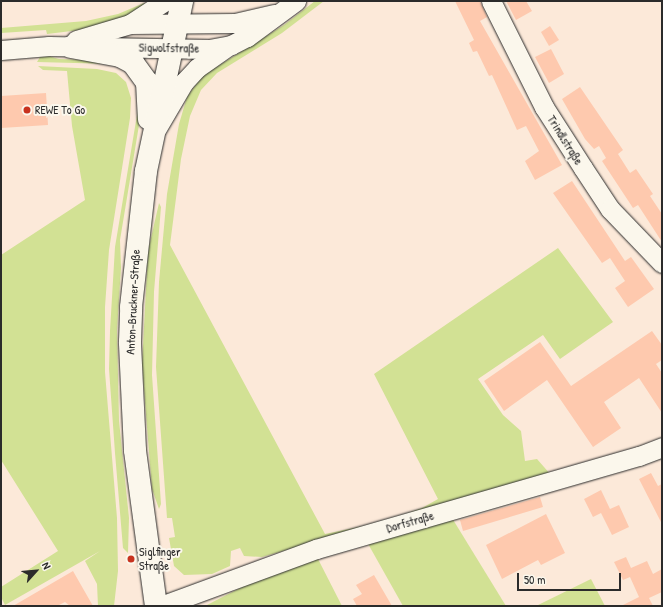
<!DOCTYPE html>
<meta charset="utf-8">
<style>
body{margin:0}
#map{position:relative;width:663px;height:607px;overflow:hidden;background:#fce9d9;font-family:"Patrick Hand",sans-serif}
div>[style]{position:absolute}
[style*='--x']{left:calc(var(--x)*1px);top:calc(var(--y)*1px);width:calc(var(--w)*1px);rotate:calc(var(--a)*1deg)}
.green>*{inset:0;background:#d2e194}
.building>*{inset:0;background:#fec9ae}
.roads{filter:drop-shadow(0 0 1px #2b2b2b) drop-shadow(0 0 1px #2b2b2b)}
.minor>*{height:19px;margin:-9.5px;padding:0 9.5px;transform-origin:9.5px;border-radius:9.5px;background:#fbf7ec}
.major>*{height:22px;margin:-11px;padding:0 11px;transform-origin:11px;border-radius:11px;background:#fbf7ec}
.dots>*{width:11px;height:11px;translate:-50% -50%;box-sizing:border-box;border:2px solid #fbf7ec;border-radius:50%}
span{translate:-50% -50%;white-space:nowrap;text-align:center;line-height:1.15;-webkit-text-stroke:4px #fbf7ec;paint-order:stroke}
.street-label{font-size:12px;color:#2b2b2b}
.poi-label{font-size:12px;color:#2b2b2b}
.left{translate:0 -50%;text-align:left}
.frame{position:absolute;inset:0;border:2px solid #2b2b2b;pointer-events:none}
.north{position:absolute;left:16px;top:551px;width:40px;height:40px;-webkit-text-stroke:3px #fbf7ec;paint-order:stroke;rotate:63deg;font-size:11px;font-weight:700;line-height:16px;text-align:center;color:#2b2b2b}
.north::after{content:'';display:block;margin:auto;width:14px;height:18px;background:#2b2b2b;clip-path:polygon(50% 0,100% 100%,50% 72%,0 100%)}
.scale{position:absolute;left:517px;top:573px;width:104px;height:18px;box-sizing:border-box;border:2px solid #2b2b2b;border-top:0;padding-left:5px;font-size:12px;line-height:14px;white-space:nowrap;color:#2b2b2b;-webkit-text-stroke:3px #fbf7ec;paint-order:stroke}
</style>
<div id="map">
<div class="green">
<i style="clip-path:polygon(315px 1px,324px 1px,282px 33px,217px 73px,201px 90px,190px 116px,181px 159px,170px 245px,325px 534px,363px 526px,405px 514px,422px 508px,438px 499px,374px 374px,558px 248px,613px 322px,560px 359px,543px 335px,478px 379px,503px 415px,521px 431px,525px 461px,537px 459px,551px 475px,262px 557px,244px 556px,240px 548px,231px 551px,230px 566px,212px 574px,184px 575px,174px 566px,169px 538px,175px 537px,172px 518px,167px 518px,156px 367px,159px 282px,167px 194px,179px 124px,187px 97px,202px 76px,284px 25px)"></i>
<i style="clip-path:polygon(144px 3px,148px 9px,88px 29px,47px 34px,46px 30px,1px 33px,1px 28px,86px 21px,118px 14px)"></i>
<i style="clip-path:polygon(48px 56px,59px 59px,114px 61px,112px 64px,37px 62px,40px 57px)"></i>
<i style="clip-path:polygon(38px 66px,97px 69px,116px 73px,126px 82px,131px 98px,130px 118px,109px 250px,105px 307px,105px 372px,117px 518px,118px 571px,114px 606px,98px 606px,97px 584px,85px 561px,100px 551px,5px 605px,1px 597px,1px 587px,58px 551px,1px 460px,1px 255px,85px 200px,72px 126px,67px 71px,43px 70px)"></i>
<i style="clip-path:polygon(139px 103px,140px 119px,120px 240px,121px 268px,117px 330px,119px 421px,129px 518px,128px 553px,123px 548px,115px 453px,109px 369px,110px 331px,115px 247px)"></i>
<i style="clip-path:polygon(159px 203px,161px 207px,154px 292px,152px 375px,161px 504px,159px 509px,152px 489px,142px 365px,148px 251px)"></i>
<i style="clip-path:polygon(452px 518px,506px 606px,403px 606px,367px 542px)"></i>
<i style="clip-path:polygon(318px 559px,342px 606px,205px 606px,246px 585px)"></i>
<i style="clip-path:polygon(591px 579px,605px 606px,536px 606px)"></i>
</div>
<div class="building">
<i style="clip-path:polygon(455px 1px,480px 1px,487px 17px,480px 21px,562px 165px,535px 180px,525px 161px,539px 151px,526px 126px,517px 130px,492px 75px,489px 76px,477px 51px,473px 52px,469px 43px,474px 40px)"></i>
<i style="clip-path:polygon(506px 1px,526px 1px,532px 11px,516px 20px)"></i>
<i style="clip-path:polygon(550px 26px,559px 40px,549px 46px,541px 32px)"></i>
<i style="clip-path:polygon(551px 49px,564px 74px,549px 83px,535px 57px)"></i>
<i style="clip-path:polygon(580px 87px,623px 150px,618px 154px,630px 173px,636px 169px,653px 194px,650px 196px,662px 214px,662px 242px,638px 205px,633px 208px,602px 161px,606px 158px,599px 146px,594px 149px,585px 139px,562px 99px)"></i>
<i style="clip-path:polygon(46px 93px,48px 125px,1px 128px,1px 96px)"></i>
<i style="clip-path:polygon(572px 181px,625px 261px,631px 257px,654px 289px,628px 307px,615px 288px,625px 281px,610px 258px,602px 263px,553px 193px)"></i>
<i style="clip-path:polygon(652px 331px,662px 345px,662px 360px,656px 364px,662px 373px,662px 413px,639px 378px,604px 402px,621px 428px,593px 447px,547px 380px,504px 411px,484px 381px,540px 342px,571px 386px)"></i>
<i style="clip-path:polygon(651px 473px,658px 486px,662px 484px,662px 524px,639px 479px)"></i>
<i style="clip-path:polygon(601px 490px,610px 509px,619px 505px,629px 527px,612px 535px,601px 513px,593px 517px,584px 499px)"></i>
<i style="clip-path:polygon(540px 497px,543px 507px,463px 531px,460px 520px)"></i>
<i style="clip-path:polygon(546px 514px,565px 553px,541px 565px,538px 560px,502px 579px,486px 545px)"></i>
<i style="clip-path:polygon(626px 557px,631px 568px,647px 561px,653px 574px,662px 569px,662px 592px,649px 598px,653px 606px,621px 606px,639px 597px,630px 577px,623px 580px,614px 562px)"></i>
<i style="clip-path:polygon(73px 571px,93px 606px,70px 606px,65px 602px,57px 606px,13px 606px)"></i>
<i style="clip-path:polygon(374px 575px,392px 606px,357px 606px,353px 599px,362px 594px,356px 585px)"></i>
</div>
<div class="roads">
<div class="minor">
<i style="--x:491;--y:1;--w:119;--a:63.4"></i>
<i style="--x:544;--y:107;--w:72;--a:57.4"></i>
<i style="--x:583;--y:168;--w:49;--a:56.6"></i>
<i style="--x:610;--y:209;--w:75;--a:46.1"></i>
<i style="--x:130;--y:24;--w:42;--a:-33.3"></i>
<i style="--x:76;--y:40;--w:56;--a:-16.5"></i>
<i style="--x:130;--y:24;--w:105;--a:-0.5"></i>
<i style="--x:235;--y:23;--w:40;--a:-13"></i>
<i style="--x:1;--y:50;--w:48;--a:-4.8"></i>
<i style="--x:49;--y:46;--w:160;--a:1.1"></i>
<i style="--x:209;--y:49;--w:22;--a:-10"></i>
<i style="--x:231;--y:45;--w:18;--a:-27"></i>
<i style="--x:247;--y:37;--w:61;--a:-36.3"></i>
<i style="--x:157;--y:128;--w:53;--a:-59.6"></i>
<i style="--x:184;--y:82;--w:19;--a:-47"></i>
<i style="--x:197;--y:68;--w:37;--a:-35"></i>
<i style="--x:161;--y:606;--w:165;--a:-20.2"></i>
<i style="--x:316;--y:549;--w:336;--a:-16.1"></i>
<i style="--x:639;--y:456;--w:25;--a:-21"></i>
</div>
<div class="major">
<i style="--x:71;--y:47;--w:50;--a:10.4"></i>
<i style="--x:120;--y:56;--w:15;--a:28"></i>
<i style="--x:133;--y:63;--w:24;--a:54"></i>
<i style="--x:147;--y:82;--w:37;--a:87"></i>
<i style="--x:156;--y:606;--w:157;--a:-97.7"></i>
<i style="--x:135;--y:450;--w:108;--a:-92.7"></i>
<i style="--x:130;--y:342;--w:35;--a:-88"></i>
<i style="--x:131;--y:307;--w:137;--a:-83.7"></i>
<i style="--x:146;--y:171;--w:174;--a:-78"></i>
</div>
</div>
<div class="dots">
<i style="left:27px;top:110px;background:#c8321e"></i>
<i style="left:131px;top:559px;background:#c8321e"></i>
</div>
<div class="street-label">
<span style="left:169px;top:48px;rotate:1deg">Sigwolfstraße</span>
<span style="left:565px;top:140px;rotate:58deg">Trindlstraße</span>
<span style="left:133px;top:302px;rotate:-87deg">Anton-Bruckner-Straße</span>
<span style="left:410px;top:522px;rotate:-16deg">Dorfstraße</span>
</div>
<div class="poi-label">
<span class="left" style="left:35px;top:110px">REWE To Go</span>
<span class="left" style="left:139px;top:559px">Siglfinger<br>Straße</span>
</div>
<div class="frame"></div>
<div class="north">N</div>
<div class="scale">50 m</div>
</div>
